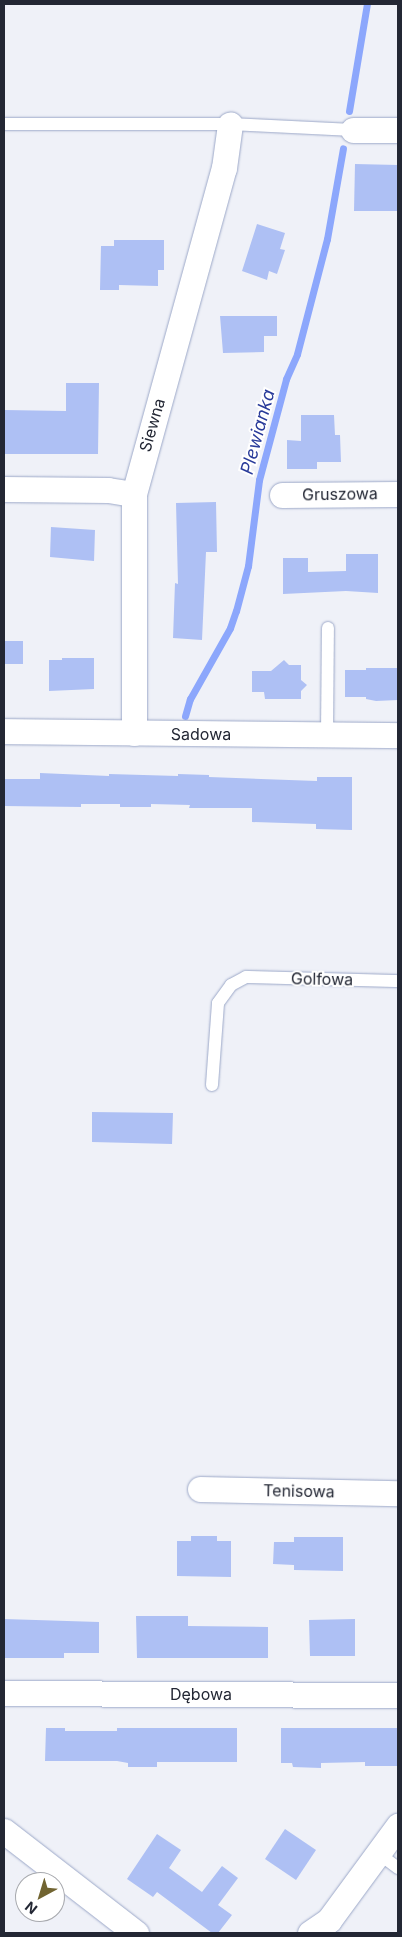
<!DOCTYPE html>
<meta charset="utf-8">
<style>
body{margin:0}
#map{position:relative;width:402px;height:1937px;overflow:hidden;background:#eff1f8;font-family:Inter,sans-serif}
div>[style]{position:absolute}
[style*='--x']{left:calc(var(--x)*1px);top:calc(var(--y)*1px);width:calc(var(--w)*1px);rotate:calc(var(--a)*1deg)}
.stream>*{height:7px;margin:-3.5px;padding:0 3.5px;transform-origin:3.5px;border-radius:3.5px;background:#8ca7fc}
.building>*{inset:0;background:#aec0f4}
.roads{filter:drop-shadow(0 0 1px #9ca8c8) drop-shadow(0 0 1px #9ca8c8)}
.service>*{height:12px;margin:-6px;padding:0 6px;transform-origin:6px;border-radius:6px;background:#fff}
.minor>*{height:25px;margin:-12.5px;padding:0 12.5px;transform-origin:12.5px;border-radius:12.5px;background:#fff}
span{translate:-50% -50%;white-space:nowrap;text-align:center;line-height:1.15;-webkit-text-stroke:4px #fff;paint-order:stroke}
.street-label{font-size:16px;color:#232734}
.water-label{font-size:18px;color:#293b9a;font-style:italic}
.frame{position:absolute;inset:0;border:5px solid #232734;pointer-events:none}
.north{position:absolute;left:15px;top:1872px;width:50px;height:50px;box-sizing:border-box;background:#fff;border:1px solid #a7a9ae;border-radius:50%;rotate:219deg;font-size:14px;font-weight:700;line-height:20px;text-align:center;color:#232734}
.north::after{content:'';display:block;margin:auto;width:18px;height:22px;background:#716431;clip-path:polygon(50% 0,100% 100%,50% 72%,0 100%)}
</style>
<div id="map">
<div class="stream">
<i style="--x:349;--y:111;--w:109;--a:-80.5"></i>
<i style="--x:185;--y:716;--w:18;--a:-74"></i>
<i style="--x:190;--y:699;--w:81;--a:-60.6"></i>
<i style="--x:230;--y:628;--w:18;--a:-71"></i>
<i style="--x:236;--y:611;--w:47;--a:-75.1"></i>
<i style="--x:248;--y:566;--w:87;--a:-82.7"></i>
<i style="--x:259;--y:480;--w:105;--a:-75"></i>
<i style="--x:286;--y:379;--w:27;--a:-66"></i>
<i style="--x:297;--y:354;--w:119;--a:-75.4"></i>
<i style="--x:327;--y:239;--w:92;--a:-80"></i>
</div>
<div class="building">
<i style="clip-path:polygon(355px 164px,398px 165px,398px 211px,354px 211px)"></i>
<i style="clip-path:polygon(257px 224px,285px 233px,280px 249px,285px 250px,277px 274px,269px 271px,267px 280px,242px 271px)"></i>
<i style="clip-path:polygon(114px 240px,164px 240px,164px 270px,158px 270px,158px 286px,119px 285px,119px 290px,100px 290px,101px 246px,114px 246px)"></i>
<i style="clip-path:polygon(220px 316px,277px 316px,277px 336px,264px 336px,264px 352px,223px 353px)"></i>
<i style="clip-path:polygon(66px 383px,99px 383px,98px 454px,4px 454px,4px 410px,66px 411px)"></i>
<i style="clip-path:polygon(301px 415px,334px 415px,335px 435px,340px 435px,341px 462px,317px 462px,317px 469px,287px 469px,287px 440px,301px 441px)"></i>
<i style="clip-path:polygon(216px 502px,217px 552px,206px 552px,202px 640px,173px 638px,175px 583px,178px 584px,176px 503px)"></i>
<i style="clip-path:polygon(51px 527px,95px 530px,94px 561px,50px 557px)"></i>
<i style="clip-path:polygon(346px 554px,378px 554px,378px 593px,346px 591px,283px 594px,283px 558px,308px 558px,308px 572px,346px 571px)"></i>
<i style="clip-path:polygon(4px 641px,23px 641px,23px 664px,4px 664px)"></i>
<i style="clip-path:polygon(62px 658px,94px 658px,94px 689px,49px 691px,49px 660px,62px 660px)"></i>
<i style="clip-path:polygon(284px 660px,289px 665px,301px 665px,301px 680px,307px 685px,301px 691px,301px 699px,265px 699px,264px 692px,252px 692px,252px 671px,271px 671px)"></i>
<i style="clip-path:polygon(366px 668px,398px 668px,398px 700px,376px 701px,366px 699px,366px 697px,345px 697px,345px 670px,366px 670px)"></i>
<i style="clip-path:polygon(40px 773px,109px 776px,109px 774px,178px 776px,178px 774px,209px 775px,209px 777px,317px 781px,317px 777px,352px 777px,352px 830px,316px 829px,316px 824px,252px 822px,252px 808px,189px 808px,190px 805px,151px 804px,151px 807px,120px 807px,120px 804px,81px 804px,81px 807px,4px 806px,4px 779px,40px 779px)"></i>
<i style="clip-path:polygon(92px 1112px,173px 1113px,172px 1144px,92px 1142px)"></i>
<i style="clip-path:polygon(191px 1536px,217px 1536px,217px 1541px,231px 1541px,231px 1577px,177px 1576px,177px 1541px,191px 1541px)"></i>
<i style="clip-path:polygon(294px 1537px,343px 1537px,343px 1571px,294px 1570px,294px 1565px,273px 1564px,274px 1542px,294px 1542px)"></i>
<i style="clip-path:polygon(136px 1616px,188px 1616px,188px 1626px,268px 1627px,268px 1658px,137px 1658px)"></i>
<i style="clip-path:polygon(4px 1619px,99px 1622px,99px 1653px,64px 1653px,64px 1658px,4px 1658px)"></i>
<i style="clip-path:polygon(355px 1619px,355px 1656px,310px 1656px,309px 1620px)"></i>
<i style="clip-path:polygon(46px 1728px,65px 1728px,65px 1731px,117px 1731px,117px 1728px,237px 1728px,237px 1762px,157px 1762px,157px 1767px,128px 1767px,128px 1763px,117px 1761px,45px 1761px)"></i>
<i style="clip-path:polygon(281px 1728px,398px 1728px,398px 1766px,365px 1766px,365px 1762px,321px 1763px,321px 1768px,293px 1767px,292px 1763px,281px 1763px)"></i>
<i style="clip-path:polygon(285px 1829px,316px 1850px,296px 1880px,265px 1859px)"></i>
<i style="clip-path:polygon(157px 1834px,181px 1850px,169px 1868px,202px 1892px,222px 1866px,238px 1878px,218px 1905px,232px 1915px,218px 1933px,212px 1933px,157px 1892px,153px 1897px,127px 1879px)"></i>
</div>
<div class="roads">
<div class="service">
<i style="--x:4;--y:124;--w:226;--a:0"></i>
<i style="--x:230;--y:124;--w:123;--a:2.8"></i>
<i style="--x:327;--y:734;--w:106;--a:-89.5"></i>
<i style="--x:212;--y:1085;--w:82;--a:-85.8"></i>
<i style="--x:218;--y:1003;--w:22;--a:-54"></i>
<i style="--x:231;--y:985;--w:17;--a:-28"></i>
<i style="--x:246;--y:977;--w:152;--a:1.5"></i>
<i style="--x:378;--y:1853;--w:25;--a:37"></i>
</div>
<div class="minor">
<i style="--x:353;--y:130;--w:45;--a:0"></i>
<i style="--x:4;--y:489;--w:104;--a:0.6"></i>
<i style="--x:108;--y:490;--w:26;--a:9"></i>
<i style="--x:282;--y:495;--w:116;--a:-0.5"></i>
<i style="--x:4;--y:731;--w:394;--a:0.6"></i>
<i style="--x:134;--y:733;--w:239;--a:-90"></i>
<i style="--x:134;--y:494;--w:338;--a:-74.6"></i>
<i style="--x:224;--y:168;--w:44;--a:-82.2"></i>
<i style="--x:200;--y:1489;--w:198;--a:1.2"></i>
<i style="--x:4;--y:1693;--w:394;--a:0.3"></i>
<i style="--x:4;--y:1831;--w:167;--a:37.7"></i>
<i style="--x:310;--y:1933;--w:23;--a:-34"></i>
<i style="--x:329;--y:1920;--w:117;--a:-53.7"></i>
</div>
</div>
<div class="street-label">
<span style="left:152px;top:425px;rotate:-74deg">Siewna</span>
<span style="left:340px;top:494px;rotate:-1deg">Gruszowa</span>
<span style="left:201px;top:734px">Sadowa</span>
<span style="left:322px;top:979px;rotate:1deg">Golfowa</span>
<span style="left:299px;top:1491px;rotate:1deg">Tenisowa</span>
<span style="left:201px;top:1694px">Dębowa</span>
</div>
<div class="water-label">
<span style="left:258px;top:432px;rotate:-75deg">Plewianka</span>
</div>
<div class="frame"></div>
<div class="north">N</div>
</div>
